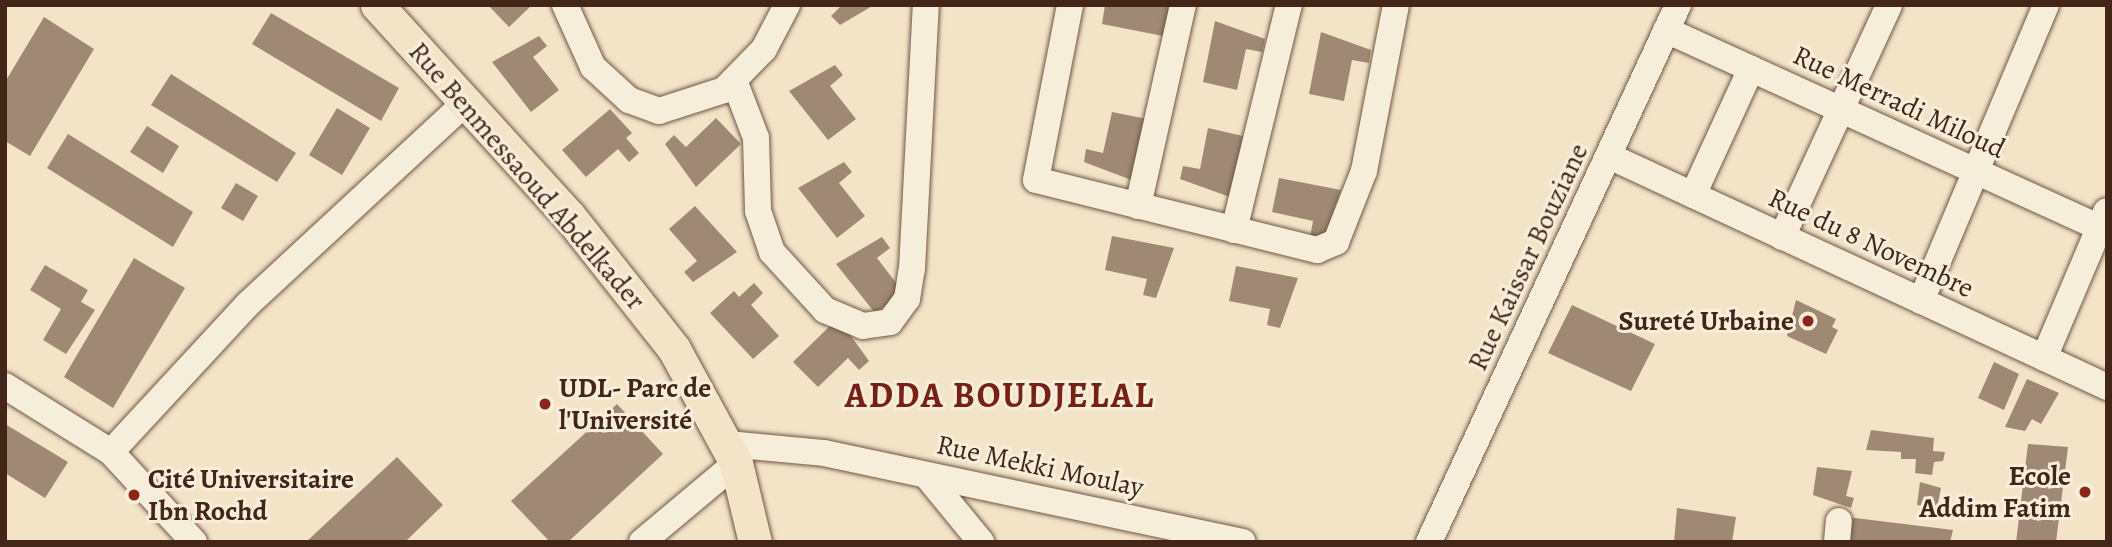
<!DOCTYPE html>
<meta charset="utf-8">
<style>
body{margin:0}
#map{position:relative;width:2112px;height:547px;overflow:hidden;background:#f3e4c8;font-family:Alegreya,serif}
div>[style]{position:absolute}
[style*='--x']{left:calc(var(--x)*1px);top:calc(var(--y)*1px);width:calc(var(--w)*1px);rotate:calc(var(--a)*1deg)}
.building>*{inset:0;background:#9f8974}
.roads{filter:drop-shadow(0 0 2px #705644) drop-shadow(0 0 2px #705644)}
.minor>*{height:26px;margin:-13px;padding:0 13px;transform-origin:13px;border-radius:13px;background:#f7eddb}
.major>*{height:33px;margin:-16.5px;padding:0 16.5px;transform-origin:16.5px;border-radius:16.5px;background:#f3e4c8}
.dots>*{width:19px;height:19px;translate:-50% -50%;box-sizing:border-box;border:4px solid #f7eddb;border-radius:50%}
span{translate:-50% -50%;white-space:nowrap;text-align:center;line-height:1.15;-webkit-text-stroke:6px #f7eddb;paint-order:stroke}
.street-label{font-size:28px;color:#442618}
.poi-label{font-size:28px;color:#442618;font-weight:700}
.right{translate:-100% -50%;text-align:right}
.left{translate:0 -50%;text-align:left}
.district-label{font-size:35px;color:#7a1f14;font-weight:700;letter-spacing:2px}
.frame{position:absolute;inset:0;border:7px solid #442618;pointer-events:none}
</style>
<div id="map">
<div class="building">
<i style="clip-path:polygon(488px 5px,532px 5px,509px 27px)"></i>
<i style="clip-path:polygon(842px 5px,874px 5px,840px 25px,831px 16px)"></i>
<i style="clip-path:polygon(1105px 5px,1170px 5px,1163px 36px,1102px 24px)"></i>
<i style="clip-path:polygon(271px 13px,399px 88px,381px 121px,252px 44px)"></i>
<i style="clip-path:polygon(44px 17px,94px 49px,30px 156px,5px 141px,5px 82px)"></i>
<i style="clip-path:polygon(1215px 21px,1265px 39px,1262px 52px,1246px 49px,1237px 90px,1203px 82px)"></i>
<i style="clip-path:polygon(1321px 32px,1371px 50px,1369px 63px,1352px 60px,1344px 101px,1309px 94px)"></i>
<i style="clip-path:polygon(539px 36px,547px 46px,533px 57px,559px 90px,531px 112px,492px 62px)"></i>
<i style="clip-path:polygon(835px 65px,843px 75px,830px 86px,856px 119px,828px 140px,789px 91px)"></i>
<i style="clip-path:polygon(171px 74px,296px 153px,277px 182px,151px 105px)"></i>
<i style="clip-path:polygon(337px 108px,370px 128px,342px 175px,309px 155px)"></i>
<i style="clip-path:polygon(610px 109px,632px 133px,626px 138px,639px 153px,629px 162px,618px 149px,586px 177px,562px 150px)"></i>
<i style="clip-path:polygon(1112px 112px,1147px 119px,1134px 181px,1084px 162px,1086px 149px,1103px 153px)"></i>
<i style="clip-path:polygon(716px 118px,741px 144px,696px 187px,665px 144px,674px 135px,686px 147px)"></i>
<i style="clip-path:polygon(147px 126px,179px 146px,163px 173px,130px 152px)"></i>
<i style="clip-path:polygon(1208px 128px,1243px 136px,1230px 197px,1180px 179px,1183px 166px,1200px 169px)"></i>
<i style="clip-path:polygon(68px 134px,193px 212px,173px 247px,47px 168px)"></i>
<i style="clip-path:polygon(844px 162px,852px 172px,839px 183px,865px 216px,837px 238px,798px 188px)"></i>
<i style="clip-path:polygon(1279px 178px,1341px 190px,1323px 240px,1310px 237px,1313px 221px,1272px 212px)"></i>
<i style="clip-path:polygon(236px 183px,258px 196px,243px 221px,221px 208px)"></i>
<i style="clip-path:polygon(695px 206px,737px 252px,693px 282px,684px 272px,697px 261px,669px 229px)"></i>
<i style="clip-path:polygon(1112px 236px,1174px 248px,1156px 298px,1143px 295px,1147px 279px,1105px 270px)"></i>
<i style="clip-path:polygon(882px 237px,890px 248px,877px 258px,903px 292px,875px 313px,836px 264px)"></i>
<i style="clip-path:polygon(134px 258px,185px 288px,113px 408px,64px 377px)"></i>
<i style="clip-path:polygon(45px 265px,88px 290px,81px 302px,95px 310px,66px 354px,43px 340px,61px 309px,30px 290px)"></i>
<i style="clip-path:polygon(1236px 266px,1298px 278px,1280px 328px,1267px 325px,1270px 309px,1229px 301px)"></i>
<i style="clip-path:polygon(754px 283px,763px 293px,751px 305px,779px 336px,753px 359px,710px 313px,734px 291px,739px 297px)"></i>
<i style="clip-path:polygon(1796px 300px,1836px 319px,1832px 327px,1838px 330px,1826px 354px,1787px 336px)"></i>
<i style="clip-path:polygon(1572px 305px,1655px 344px,1631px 391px,1548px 353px)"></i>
<i style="clip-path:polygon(838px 318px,869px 361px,859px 370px,848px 358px,818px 387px,793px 362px)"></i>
<i style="clip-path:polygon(1994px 362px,2019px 374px,2004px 410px,1978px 398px)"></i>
<i style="clip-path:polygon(2027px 379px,2059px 393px,2041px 424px,2032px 419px,2025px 431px,2005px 427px)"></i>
<i style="clip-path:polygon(617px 404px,663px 454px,568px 542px,550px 542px,511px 501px)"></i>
<i style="clip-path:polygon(5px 424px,68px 462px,45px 498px,5px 473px)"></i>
<i style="clip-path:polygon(1871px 430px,1934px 438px,1933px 451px,1945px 452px,1943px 461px,1934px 462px,1932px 475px,1915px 473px,1916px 459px,1901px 459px,1901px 452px,1866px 450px)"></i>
<i style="clip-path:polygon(2028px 444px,2068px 447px,2056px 542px,2016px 542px)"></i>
<i style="clip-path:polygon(397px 457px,443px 505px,405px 542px,306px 542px)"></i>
<i style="clip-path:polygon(1817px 467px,1852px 471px,1846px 496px,1854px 498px,1851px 508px,1813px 495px)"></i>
<i style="clip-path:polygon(1920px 482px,1941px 488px,1937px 508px,1917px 505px)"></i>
<i style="clip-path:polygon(1677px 508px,1736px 517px,1732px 542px,1674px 542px)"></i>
<i style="clip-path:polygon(1847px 517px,1953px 530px,1950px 542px,1844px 542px)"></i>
</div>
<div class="roads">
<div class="minor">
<i style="--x:565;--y:5;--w:68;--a:65.7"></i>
<i style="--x:593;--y:67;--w:49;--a:42.5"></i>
<i style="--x:629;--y:100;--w:32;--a:20"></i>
<i style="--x:659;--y:111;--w:68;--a:-17.9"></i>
<i style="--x:724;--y:90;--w:57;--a:-45.7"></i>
<i style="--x:764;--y:49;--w:50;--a:-62.4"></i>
<i style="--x:1070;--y:5;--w:178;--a:101"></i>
<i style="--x:1036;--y:180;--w:290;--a:14"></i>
<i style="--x:1317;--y:250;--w:21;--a:-23"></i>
<i style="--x:1336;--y:242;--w:76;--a:-68.5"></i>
<i style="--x:1364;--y:171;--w:169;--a:-79.1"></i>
<i style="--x:1666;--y:30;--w:485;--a:24.5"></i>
<i style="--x:734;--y:80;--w:62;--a:69.2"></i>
<i style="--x:756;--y:138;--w:73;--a:88.4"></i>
<i style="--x:758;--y:211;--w:43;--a:71.1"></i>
<i style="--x:772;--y:252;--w:79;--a:47.6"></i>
<i style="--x:825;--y:310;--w:41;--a:22.8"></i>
<i style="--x:863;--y:326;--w:27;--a:-8"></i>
<i style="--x:890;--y:322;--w:29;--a:-54"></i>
<i style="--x:907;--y:299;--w:30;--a:-81"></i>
<i style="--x:912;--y:269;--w:264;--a:-87"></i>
<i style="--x:1609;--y:156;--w:549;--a:24.88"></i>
<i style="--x:1693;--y:195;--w:139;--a:-65.3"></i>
<i style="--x:1138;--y:206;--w:206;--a:-77.4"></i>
<i style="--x:1234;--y:230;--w:232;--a:-76.3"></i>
<i style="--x:1782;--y:237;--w:255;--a:-65.2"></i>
<i style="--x:1921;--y:301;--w:321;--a:-67.1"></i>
<i style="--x:2044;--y:358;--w:159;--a:-67"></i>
<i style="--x:5;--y:386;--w:125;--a:31.9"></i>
<i style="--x:727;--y:444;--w:97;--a:5.3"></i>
<i style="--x:824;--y:453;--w:428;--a:12"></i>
<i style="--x:926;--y:475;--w:87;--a:50.6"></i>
<i style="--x:194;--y:542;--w:122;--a:-132.7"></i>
<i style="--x:111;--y:452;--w:202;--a:-47.2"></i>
<i style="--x:248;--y:304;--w:296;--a:-42.8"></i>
<i style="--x:642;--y:542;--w:123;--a:-40"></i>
<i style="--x:1429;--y:542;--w:592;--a:-65.12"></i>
<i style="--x:1837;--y:542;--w:21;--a:-85"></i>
</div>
<div class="major">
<i style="--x:377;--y:5;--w:285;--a:47.7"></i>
<i style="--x:569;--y:216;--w:169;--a:51.7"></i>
<i style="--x:674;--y:349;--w:130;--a:61.5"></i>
<i style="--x:736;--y:463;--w:81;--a:76.5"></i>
</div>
</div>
<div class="dots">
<i style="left:1808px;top:321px;background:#8f2418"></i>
<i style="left:545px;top:404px;background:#8f2418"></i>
<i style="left:2085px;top:492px;background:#8f2418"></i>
<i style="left:134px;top:495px;background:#8f2418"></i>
</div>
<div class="street-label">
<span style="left:1899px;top:102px;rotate:25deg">Rue Merradi Miloud</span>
<span style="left:527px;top:176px;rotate:49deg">Rue Benmessaoud Abdelkader</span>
<span style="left:1871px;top:243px;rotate:25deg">Rue du 8 Novembre</span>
<span style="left:1528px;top:257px;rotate:-65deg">Rue Kaissar Bouziane</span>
<span style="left:1040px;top:466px;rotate:12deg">Rue Mekki Moulay</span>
</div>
<div class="poi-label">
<span class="right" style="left:1794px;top:321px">Sureté Urbaine</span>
<span class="left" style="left:559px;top:404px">UDL- Parc de<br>l'Université</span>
<span class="right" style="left:2071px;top:492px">Ecole<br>Addim Fatim</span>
<span class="left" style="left:148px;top:495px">Cité Universitaire<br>Ibn Rochd</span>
</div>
<div class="district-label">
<span style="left:1000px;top:395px">ADDA BOUDJELAL</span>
</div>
<div class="frame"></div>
</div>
